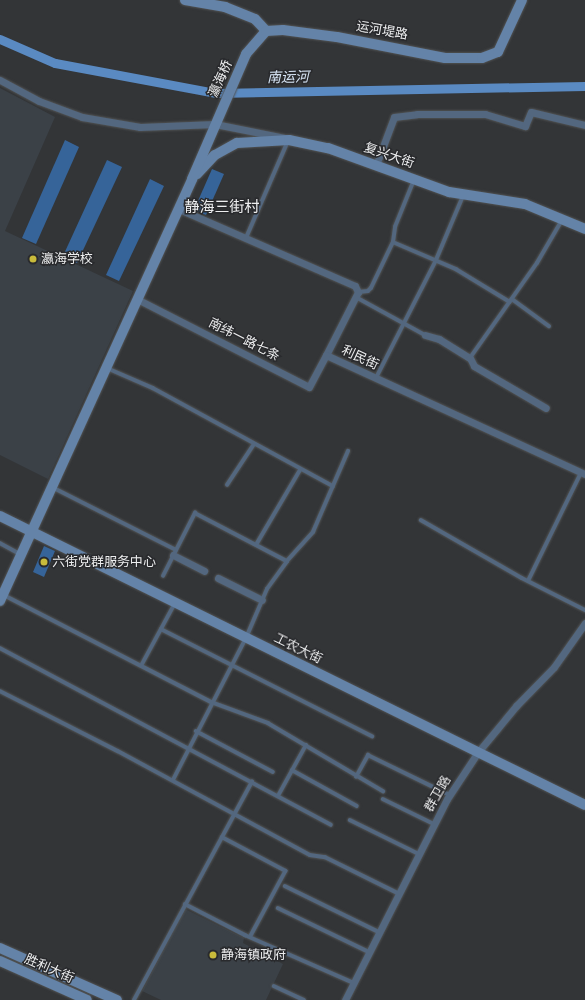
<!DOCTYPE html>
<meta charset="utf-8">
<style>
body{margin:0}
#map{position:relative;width:585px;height:1000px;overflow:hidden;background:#333537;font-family:"Times New Roman","Noto Sans SC",serif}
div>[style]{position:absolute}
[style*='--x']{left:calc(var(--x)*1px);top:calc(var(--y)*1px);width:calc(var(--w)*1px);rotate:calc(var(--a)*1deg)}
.built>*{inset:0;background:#3b4147}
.canal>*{height:9px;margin:-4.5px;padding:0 4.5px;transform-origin:4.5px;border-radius:4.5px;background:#5a8ac2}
.building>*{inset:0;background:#366499}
.roads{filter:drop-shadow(0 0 1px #515354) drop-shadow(0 0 1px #515354)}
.lane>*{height:3.5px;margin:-1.75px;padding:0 1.75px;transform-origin:1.75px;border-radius:1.75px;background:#53677f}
.street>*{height:7px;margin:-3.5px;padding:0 3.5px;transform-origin:3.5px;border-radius:3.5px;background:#53677f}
.secondary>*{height:10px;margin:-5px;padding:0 5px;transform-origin:5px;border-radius:5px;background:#6483a8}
.dots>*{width:11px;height:11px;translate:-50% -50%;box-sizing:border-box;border:2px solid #292a2d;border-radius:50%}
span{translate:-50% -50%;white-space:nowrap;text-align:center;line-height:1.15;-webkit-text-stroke:3px #292a2d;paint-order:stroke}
.street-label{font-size:13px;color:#edeeef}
.poi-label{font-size:13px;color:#edeeef}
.left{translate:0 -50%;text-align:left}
.water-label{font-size:14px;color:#d7e5f5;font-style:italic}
.quarter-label{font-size:15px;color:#edeeef}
</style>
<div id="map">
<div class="built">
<i style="clip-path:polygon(0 88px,55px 117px,5px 231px,133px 291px,48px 479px,0 455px)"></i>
<i style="clip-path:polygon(185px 909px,244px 938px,243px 943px,283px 964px,266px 1000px,161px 1000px,142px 991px)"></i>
</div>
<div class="canal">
<i style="--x:0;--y:39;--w:60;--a:23.6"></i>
<i style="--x:55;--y:63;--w:164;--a:10.6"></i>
<i style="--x:216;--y:93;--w:369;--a:-1.1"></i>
</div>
<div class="building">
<i style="clip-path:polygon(65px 140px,79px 147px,36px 244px,22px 238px)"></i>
<i style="clip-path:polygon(107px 160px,122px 167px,77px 263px,63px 256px)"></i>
<i style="clip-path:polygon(212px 169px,224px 174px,206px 215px,194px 210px)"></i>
<i style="clip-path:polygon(150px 179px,164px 186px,119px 281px,106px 275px)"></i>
<i style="clip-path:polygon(44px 546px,55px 551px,44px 577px,33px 572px)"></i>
</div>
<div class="roads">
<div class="lane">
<i style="--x:246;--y:238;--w:106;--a:-66.6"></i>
<i style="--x:393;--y:242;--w:69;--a:23.2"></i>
<i style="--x:456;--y:269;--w:63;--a:31.4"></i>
<i style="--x:358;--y:292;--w:10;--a:-6"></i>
<i style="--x:368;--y:291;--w:4;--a:-45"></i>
<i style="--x:371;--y:288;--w:51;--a:-64.4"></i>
<i style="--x:393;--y:242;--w:15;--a:-82"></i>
<i style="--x:395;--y:227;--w:51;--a:-68"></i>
<i style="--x:356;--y:297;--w:79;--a:28.8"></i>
<i style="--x:512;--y:299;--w:46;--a:36.1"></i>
<i style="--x:470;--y:358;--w:116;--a:-54.8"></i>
<i style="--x:537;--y:263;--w:50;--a:-59.8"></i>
<i style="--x:107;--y:368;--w:50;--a:23.5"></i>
<i style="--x:153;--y:388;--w:205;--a:28.6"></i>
<i style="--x:376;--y:378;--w:132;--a:-63"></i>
<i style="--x:436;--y:260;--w:69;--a:-67.1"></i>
<i style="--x:227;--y:485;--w:49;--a:-56.6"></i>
<i style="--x:52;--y:487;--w:139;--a:26.9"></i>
<i style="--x:421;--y:520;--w:116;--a:29.9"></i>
<i style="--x:522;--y:578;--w:71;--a:26.9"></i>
<i style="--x:0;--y:543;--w:23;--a:29"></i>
<i style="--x:256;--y:545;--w:87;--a:-59.6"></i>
<i style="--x:163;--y:576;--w:71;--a:-63.1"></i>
<i style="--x:195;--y:513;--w:104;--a:27.6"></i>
<i style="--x:528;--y:581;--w:120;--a:-63.9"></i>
<i style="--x:4;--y:595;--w:233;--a:27.3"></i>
<i style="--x:211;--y:702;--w:61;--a:20.2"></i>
<i style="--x:268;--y:723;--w:134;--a:30.6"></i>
<i style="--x:161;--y:629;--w:237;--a:26.9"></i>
<i style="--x:0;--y:648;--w:375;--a:28.1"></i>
<i style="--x:141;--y:666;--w:72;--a:-61.6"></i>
<i style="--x:0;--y:691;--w:132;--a:27"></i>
<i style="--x:118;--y:751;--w:218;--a:28.4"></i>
<i style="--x:310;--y:855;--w:15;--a:8"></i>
<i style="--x:325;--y:857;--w:81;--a:26.3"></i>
<i style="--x:196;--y:731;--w:87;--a:28"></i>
<i style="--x:292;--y:770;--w:74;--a:29"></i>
<i style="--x:356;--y:777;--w:25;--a:-61"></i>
<i style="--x:368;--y:755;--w:91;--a:26"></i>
<i style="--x:173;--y:780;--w:160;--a:-62.8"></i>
<i style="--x:246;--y:638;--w:53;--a:-66.8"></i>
<i style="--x:267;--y:589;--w:34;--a:-54"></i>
<i style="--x:287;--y:561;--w:39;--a:-48"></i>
<i style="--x:313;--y:532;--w:88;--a:-66.6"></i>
<i style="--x:278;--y:796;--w:58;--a:-61.2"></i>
<i style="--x:383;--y:799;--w:57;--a:26.1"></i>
<i style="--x:350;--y:820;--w:77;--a:26.2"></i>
<i style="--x:222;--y:837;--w:72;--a:28"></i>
<i style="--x:286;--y:871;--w:74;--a:118.3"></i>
<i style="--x:285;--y:886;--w:105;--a:26.1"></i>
<i style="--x:185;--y:904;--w:68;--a:27.3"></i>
<i style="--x:245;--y:935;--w:119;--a:23.8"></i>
<i style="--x:278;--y:908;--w:101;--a:25.8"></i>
<i style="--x:274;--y:986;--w:33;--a:25"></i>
<i style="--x:134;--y:1000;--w:248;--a:-61.6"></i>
</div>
<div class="street">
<i style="--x:0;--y:80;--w:44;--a:28.3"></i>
<i style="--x:39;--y:101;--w:46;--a:20.4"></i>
<i style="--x:82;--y:117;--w:59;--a:9.8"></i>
<i style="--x:140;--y:127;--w:75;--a:-2.3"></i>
<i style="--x:215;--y:124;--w:71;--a:11.3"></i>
<i style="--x:376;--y:165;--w:51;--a:-69.4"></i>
<i style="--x:394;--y:117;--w:23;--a:-7"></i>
<i style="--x:417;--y:114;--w:68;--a:0"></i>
<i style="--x:485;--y:114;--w:42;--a:16.7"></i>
<i style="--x:525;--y:126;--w:15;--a:-67"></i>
<i style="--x:531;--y:112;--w:56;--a:13.5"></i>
<i style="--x:179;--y:209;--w:192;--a:23.6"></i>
<i style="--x:355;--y:286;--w:7;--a:63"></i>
<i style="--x:358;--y:292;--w:71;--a:116.9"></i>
<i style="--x:326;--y:355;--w:285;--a:24.7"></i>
<i style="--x:137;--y:299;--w:193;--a:27.1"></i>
<i style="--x:309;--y:387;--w:36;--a:-62"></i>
<i style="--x:425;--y:335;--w:15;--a:16"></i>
<i style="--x:439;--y:339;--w:36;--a:32"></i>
<i style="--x:470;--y:358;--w:9;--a:63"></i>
<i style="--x:474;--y:366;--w:83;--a:30.3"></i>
<i style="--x:173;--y:555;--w:35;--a:27"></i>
<i style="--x:218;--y:578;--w:49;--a:26.6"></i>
<i style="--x:345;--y:1000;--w:225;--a:-63.1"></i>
<i style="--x:447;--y:799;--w:56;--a:-56.6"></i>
<i style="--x:478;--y:752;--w:60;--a:-50.4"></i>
<i style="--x:516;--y:706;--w:54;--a:-45.7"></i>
<i style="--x:554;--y:667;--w:54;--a:-54.8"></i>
</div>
<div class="secondary">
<i style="--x:185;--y:0;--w:41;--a:9.9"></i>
<i style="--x:225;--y:7;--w:32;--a:22"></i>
<i style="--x:255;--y:19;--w:16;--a:47"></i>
<i style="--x:197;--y:174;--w:26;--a:-47"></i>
<i style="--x:215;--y:155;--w:25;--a:-29"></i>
<i style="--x:237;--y:143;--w:52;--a:-3.3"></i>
<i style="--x:289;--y:140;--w:40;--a:12"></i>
<i style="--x:328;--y:148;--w:129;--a:20"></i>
<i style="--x:449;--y:192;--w:77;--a:9"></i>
<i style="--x:525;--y:204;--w:65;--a:22.6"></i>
<i style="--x:0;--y:516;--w:652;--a:26.29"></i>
<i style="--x:0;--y:601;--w:464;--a:-65.5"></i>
<i style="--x:192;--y:179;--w:136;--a:-66.6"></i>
<i style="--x:246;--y:54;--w:30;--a:-49"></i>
<i style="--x:266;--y:31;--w:17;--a:-3"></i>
<i style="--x:283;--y:30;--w:54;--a:7.4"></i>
<i style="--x:337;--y:37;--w:110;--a:11"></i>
<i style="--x:445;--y:58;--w:37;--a:0"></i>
<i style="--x:482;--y:58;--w:17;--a:-21"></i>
<i style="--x:498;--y:52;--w:57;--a:-65.2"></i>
<i style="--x:0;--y:948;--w:128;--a:24"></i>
<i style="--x:0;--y:961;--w:95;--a:24.1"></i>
</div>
</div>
<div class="dots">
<i style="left:33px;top:259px;background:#c8bb3b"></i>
<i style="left:44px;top:562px;background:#c8bb3b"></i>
<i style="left:213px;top:955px;background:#c8bb3b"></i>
</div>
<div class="street-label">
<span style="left:382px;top:31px;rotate:10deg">运河堤路</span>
<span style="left:221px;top:79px;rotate:-66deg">瀛海桥</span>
<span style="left:389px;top:156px;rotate:19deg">复兴大街</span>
<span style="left:244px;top:340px;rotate:27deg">南纬一路七条</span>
<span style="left:360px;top:358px;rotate:25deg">利民街</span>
<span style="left:298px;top:649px;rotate:26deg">工农大街</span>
<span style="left:438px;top:794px;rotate:-60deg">群卫路</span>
<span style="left:49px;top:969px;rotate:24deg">胜利大街</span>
</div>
<div class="poi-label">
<span class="left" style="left:41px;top:259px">瀛海学校</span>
<span class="left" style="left:52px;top:562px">六街党群服务中心</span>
<span class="left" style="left:221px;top:955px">静海镇政府</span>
</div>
<div class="water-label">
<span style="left:288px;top:78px;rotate:-1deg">南运河</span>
</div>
<div class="quarter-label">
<span style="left:222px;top:208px">静海三街村</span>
</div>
</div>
